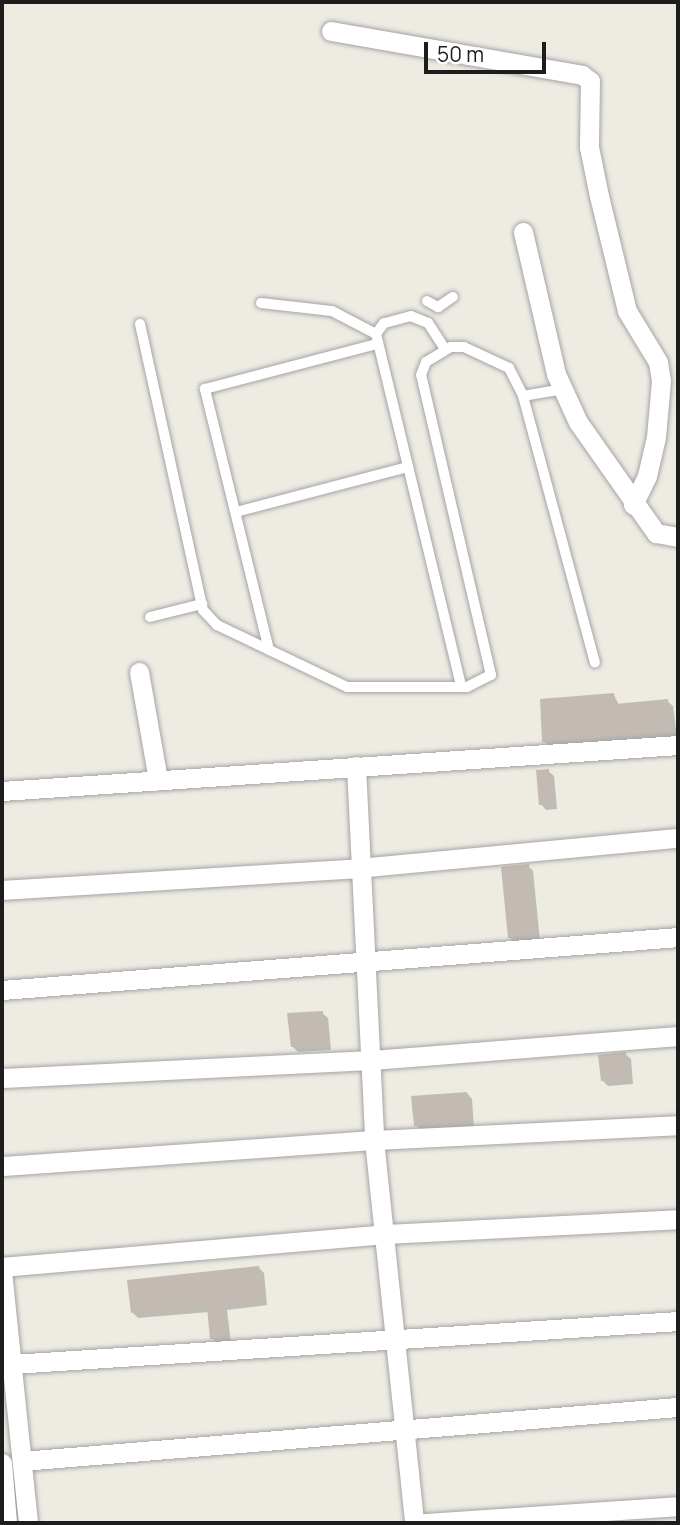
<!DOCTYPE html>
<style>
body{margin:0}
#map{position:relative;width:680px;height:1525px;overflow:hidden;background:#eeebe3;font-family:Manrope,sans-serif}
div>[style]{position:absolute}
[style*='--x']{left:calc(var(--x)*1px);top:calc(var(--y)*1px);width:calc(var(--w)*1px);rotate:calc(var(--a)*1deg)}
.shadow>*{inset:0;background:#0003}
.building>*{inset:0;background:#c3bab3}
.roads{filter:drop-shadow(0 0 2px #a4a4a4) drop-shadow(0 0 2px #a4a4a4)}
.service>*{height:10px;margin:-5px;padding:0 5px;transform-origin:5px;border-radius:5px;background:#fff}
.minor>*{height:19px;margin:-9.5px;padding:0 9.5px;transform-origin:9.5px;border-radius:9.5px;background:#fff}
span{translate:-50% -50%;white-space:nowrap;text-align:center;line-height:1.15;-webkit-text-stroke:5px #fff;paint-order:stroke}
.frame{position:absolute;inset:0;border:4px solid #1d1d1d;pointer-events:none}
.scale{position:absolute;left:424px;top:42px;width:122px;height:32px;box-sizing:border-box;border:4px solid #1d1d1d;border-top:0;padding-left:9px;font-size:21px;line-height:24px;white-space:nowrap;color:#1d1d1d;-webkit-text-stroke:5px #fff;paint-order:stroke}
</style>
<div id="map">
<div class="shadow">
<i style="clip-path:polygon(614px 695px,619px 705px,667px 701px,673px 706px,677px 738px,549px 746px,543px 741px)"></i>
<i style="clip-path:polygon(548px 771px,554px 776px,557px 809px,546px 810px,541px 804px)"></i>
<i style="clip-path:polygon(528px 866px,533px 871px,540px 941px,515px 943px,509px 937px)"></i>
<i style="clip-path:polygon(322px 1013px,328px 1018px,331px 1050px,298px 1052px,292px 1046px)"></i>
<i style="clip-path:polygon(625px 1054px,631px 1059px,633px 1084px,608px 1086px,603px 1081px)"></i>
<i style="clip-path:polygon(467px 1093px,472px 1099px,474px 1128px,421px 1130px,415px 1125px)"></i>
<i style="clip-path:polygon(259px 1268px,264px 1273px,267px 1305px,227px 1310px,231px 1343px,217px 1343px,212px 1338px,209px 1312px,138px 1318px,133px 1313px)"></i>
</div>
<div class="building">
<i style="clip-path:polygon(614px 693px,615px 704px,668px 699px,672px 733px,542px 742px,540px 699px)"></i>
<i style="clip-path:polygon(549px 769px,552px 804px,539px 805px,536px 770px)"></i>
<i style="clip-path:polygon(529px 864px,535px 936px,508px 938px,501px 867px)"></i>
<i style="clip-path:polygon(323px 1011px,326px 1046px,291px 1047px,287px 1013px)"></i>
<i style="clip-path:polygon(626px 1052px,628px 1079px,601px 1081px,598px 1055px)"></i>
<i style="clip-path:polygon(467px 1092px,470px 1123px,414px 1126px,411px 1096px)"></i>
<i style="clip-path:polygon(259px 1266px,263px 1301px,223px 1306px,226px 1338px,210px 1339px,207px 1307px,131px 1313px,127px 1280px)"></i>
</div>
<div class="roads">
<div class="service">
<i style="--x:427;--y:301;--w:13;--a:29"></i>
<i style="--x:438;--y:307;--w:18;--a:-34"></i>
<i style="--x:261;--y:303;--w:71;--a:6.4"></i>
<i style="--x:332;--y:311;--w:50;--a:27.6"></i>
<i style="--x:140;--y:324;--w:293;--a:77.6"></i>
<i style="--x:203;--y:610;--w:21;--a:47"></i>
<i style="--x:217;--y:625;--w:144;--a:25.5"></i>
<i style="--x:347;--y:687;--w:120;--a:0"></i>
<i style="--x:467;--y:687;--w:27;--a:-27"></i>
<i style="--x:491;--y:675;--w:308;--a:-103.1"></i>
<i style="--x:421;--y:375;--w:14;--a:-69"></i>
<i style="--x:426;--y:362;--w:29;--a:-31"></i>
<i style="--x:451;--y:347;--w:13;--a:0"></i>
<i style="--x:464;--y:347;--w:50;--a:25"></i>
<i style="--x:509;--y:368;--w:31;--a:63"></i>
<i style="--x:523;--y:396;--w:41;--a:-9.9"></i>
<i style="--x:445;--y:349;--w:31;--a:-123"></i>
<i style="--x:428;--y:323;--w:18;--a:-158"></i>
<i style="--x:411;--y:316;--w:28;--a:165"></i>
<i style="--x:384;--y:323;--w:14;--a:126"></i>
<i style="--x:376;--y:334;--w:361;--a:76.4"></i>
<i style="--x:523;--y:396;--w:276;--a:74.9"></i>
<i style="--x:236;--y:512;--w:178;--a:-14.7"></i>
<i style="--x:150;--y:617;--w:54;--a:-14"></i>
<i style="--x:269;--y:650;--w:269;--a:-103.8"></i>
<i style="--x:205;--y:389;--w:177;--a:-14.7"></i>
</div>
<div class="minor">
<i style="--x:331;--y:31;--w:255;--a:9.9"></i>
<i style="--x:582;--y:75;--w:10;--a:37"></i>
<i style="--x:590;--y:81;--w:66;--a:90.9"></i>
<i style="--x:589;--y:147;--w:50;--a:78.5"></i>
<i style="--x:599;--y:196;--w:118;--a:76.3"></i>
<i style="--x:627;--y:311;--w:60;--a:58.7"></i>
<i style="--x:658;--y:362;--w:19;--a:81"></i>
<i style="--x:661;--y:381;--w:56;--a:95.1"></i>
<i style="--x:656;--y:437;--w:40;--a:103"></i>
<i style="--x:647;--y:476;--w:32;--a:116"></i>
<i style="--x:523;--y:232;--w:146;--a:76.9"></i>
<i style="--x:556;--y:374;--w:53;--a:65.4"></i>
<i style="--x:578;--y:422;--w:136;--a:54.9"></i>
<i style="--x:656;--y:533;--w:22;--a:10"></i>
<i style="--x:139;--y:672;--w:110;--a:80"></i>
<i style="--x:356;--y:766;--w:374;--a:87.2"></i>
<i style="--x:374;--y:1140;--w:385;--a:84"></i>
<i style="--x:2;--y:791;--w:678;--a:-3.89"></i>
<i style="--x:2;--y:890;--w:357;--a:-3.5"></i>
<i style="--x:358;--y:868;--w:321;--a:-5.4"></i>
<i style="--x:2;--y:990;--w:678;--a:-4.48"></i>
<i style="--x:2;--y:1078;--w:370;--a:-2.8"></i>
<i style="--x:372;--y:1060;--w:307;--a:-4.5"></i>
<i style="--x:2;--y:1166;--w:373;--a:-4"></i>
<i style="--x:374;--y:1140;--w:304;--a:-2.8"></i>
<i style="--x:2;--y:1267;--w:384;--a:-4.9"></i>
<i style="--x:385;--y:1234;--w:293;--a:-2.9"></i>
<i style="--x:2;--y:1271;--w:253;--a:84.1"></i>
<i style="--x:12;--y:1364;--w:667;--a:-3.69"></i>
<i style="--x:22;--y:1461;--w:658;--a:-4.71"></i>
<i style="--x:2;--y:1463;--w:60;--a:85.2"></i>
<i style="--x:424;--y:1523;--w:255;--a:-3.8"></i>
</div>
</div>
<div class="frame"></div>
<div class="scale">50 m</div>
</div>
